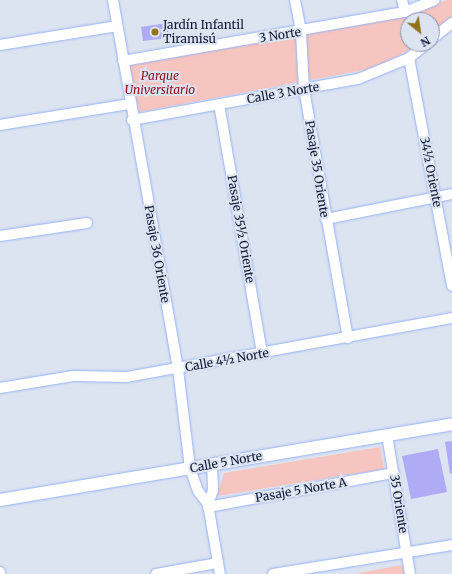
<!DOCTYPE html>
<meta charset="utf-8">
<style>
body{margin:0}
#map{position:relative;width:452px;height:574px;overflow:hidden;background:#dce3f1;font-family:Merriweather,serif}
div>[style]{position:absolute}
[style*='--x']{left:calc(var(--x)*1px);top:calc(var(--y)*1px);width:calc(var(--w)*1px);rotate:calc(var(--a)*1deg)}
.green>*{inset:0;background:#f6c5bf}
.building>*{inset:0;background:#afacf5}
.roads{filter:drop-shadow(0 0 1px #95b2f7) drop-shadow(0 0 1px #95b2f7)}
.minor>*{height:10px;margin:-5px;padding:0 5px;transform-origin:5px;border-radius:5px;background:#fff}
.tertiary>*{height:12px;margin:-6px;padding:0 6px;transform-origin:6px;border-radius:6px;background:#fff}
.dots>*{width:11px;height:11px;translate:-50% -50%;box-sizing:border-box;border:2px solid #dce3f1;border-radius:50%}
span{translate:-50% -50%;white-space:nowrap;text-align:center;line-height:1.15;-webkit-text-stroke:4px #dce3f1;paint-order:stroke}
.poi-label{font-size:12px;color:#0f1933}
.left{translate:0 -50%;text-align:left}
.street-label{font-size:12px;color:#0f1933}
.park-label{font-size:12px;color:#900e16;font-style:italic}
.north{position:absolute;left:400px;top:12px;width:40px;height:40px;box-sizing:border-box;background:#dce3f1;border:1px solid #8a92a5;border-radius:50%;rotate:150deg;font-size:11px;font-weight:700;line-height:16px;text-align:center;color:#0f1933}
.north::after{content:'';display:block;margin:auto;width:14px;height:18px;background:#927117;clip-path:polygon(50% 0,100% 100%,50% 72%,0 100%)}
</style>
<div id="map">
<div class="green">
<i style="clip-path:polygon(447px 0,452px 0,452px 18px,432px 34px,432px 20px,408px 20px,408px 44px,420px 44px,385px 63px,364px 70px,139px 112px,129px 64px,414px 13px)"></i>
<i style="clip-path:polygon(380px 447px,384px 469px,217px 496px,224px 473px)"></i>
<i style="clip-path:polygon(402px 565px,406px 574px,359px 574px,359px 573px)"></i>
</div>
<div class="building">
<i style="clip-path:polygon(167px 23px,169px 38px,143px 41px,141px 27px)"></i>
<i style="clip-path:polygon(452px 441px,452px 473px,450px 474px,445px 442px)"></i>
<i style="clip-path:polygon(438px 449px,447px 492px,411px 499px,402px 456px)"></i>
</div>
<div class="roads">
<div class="minor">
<i style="--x:113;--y:0;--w:375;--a:80"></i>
<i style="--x:178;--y:369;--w:100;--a:83.1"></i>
<i style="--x:190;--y:468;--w:24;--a:71"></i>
<i style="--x:198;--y:491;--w:16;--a:52"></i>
<i style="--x:208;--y:504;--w:71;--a:80.3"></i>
<i style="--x:295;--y:0;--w:33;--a:79"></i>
<i style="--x:301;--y:32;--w:57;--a:87"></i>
<i style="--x:304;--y:89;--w:253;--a:80"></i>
<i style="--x:402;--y:0;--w:12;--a:76"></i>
<i style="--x:432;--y:39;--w:26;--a:-39"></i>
<i style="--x:0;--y:45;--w:119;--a:-9.2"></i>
<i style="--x:409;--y:58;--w:232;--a:79.3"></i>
<i style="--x:123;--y:61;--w:286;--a:-9.9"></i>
<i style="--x:405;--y:12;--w:32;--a:-22"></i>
<i style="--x:219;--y:104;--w:253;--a:80.2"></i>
<i style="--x:132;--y:120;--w:230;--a:-10.3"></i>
<i style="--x:358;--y:79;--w:55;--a:-22.4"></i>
<i style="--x:409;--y:58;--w:22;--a:-39"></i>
<i style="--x:0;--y:125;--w:132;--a:-9.2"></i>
<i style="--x:326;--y:219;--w:128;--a:-11.2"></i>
<i style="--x:0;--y:236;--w:88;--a:-8.5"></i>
<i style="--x:0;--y:388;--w:74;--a:-9.3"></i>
<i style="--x:73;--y:376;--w:54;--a:1.1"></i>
<i style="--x:127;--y:377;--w:330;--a:-10.3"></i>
<i style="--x:387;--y:435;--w:141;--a:80.6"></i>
<i style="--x:208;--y:504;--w:15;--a:-70"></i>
<i style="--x:213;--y:490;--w:25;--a:-92"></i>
<i style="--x:208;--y:507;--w:189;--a:-10.4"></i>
<i style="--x:0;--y:572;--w:2;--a:90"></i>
<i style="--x:156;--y:574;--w:63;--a:-10.1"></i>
<i style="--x:273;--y:574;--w:181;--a:-9.2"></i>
</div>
<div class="tertiary">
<i style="--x:0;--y:500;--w:458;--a:-9.5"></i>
</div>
</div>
<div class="dots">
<i style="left:155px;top:32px;background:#927117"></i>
</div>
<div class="poi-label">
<span class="left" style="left:163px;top:32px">Jardín Infantil<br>Tiramisú</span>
</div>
<div class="street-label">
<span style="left:280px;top:35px;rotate:-9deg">3 Norte</span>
<span style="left:283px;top:93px;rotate:-10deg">Calle 3 Norte</span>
<span style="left:317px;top:169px;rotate:81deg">Pasaje 35 Oriente</span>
<span style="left:431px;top:172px;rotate:79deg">34½ Oriente</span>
<span style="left:241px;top:229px;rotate:80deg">Pasaje 35½ Oriente</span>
<span style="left:157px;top:254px;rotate:80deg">Pasaje 36 Oriente</span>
<span style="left:227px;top:360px;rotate:-10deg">Calle 4½ Norte</span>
<span style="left:226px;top:462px;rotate:-10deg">Calle 5 Norte</span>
<span style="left:301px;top:490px;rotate:-10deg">Pasaje 5 Norte A</span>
<span style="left:399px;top:504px;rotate:81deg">35 Oriente</span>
</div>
<div class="park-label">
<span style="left:160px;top:83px">Parque<br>Universitario</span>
</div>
<div class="north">N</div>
</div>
